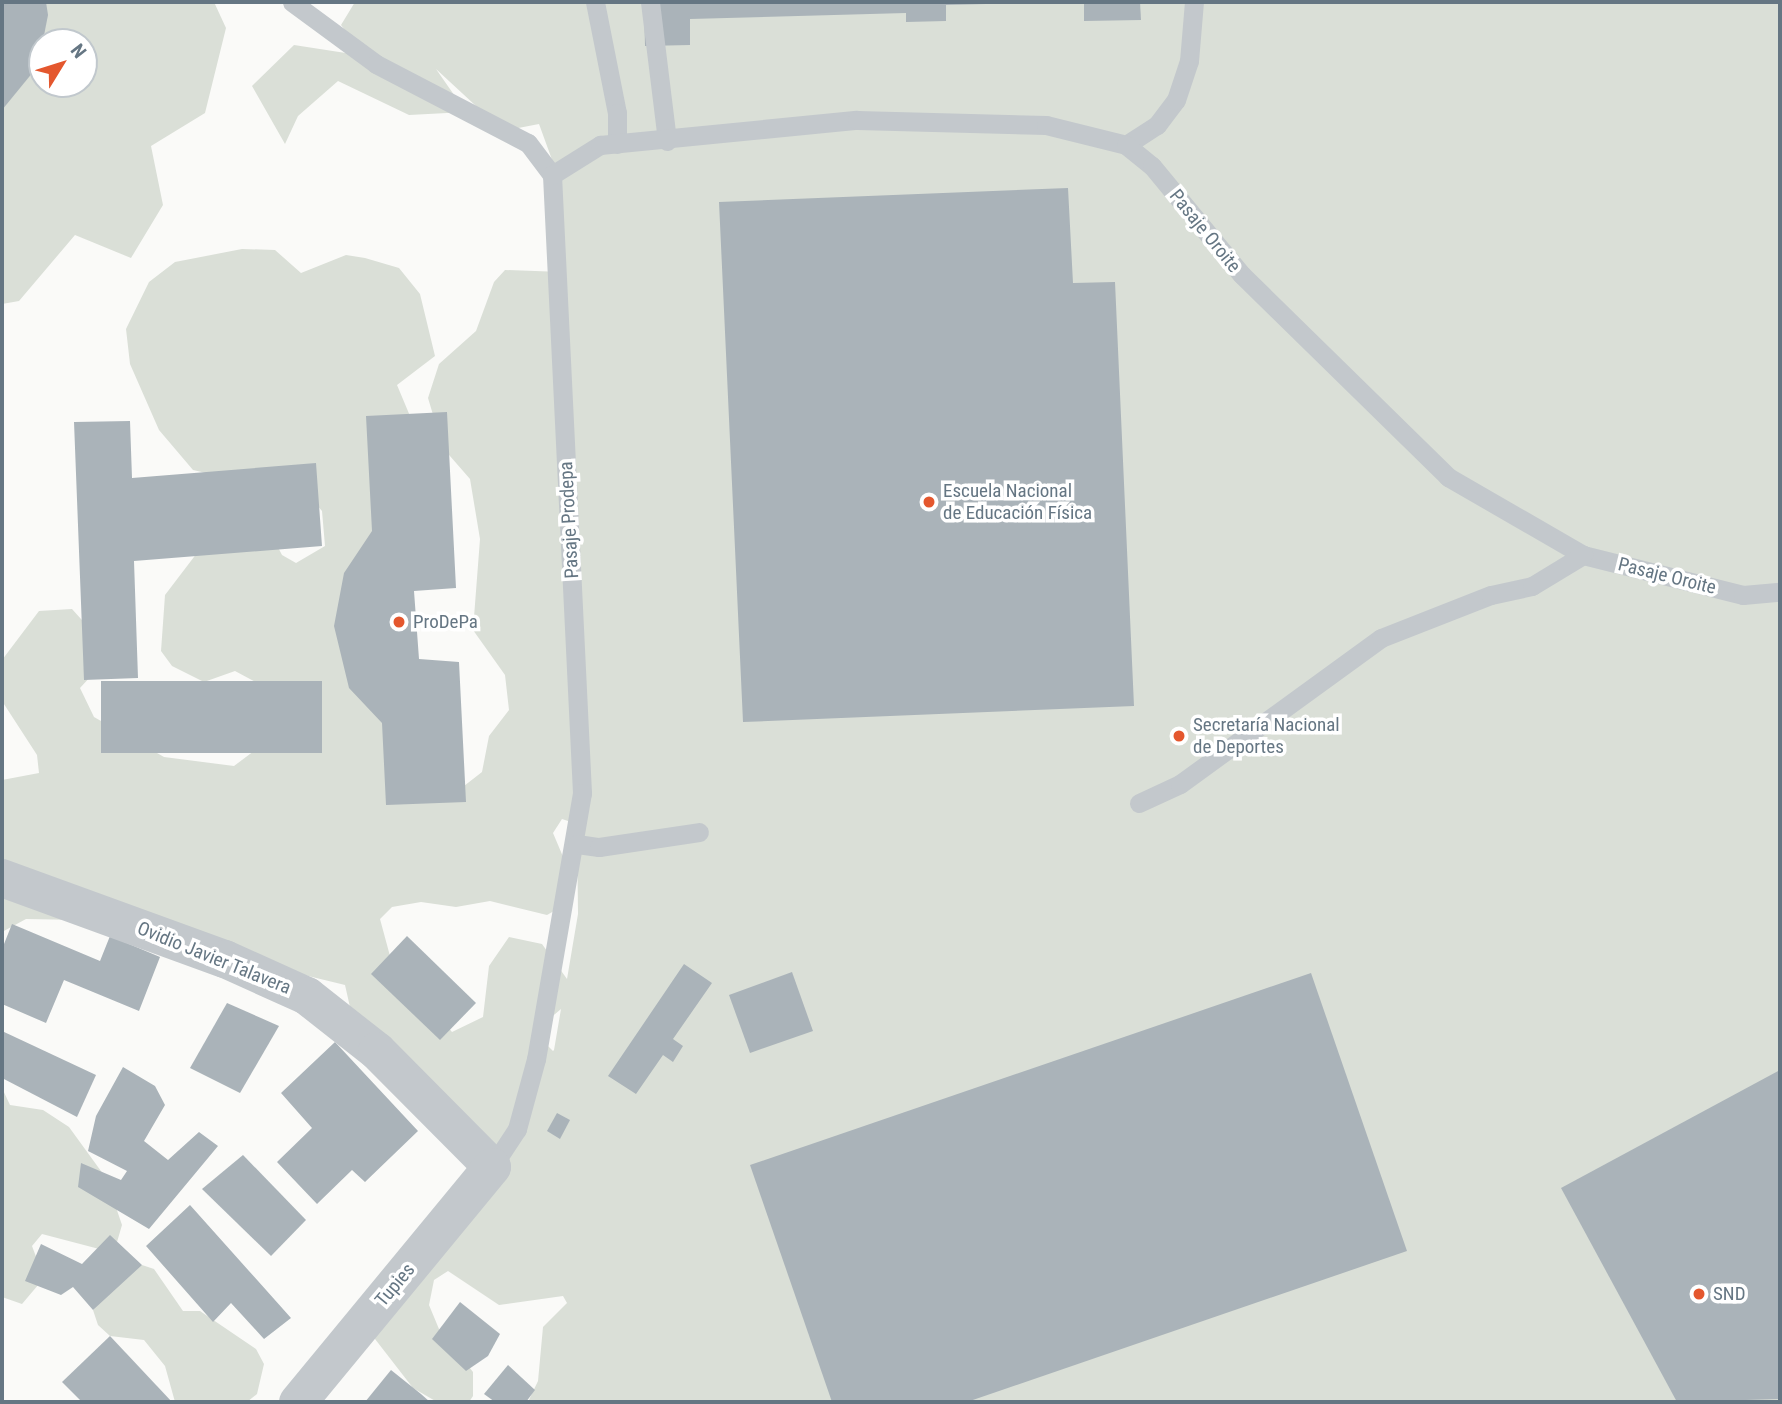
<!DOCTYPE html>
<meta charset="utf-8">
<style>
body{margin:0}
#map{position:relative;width:1782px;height:1404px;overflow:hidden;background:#fafaf8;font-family:"Roboto Condensed",sans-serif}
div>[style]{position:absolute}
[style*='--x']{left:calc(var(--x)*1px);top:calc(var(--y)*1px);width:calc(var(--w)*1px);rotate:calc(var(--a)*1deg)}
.green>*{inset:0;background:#dadfd7}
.building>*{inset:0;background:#aab3b9}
.service>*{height:19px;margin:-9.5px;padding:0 9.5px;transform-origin:9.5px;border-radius:9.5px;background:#c3c8cc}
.minor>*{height:38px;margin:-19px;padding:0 19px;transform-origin:19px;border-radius:19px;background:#c3c8cc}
.dots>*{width:19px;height:19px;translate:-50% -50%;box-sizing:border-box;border:4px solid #fff;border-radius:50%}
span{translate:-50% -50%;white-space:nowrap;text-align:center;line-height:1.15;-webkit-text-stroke:7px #fff;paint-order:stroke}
.street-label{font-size:19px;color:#657683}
.poi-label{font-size:19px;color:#657683}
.left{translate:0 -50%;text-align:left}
.frame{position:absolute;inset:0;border:4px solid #657683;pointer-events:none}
.north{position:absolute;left:28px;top:28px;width:70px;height:70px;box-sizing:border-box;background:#fff;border:2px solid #c1c8cd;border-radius:50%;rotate:52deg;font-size:19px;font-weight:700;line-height:28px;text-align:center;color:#657683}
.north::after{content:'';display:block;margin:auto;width:24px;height:32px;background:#e4572e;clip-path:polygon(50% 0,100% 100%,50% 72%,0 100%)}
</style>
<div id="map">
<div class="green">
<i style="clip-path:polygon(evenodd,2px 2px,214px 2px,226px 28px,205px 113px,151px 146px,163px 205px,131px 258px,75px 235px,19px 301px,2px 304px,2px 2px,42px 42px,84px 42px,84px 84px,42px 84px,42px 42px)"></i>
<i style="clip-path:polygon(evenodd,355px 2px,1780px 2px,1780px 1402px,528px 1402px,538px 1381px,543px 1327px,567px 1303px,563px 1296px,499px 1305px,448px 1271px,434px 1280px,429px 1305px,439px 1329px,473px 1372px,473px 1396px,469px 1402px,437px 1402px,413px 1388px,375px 1339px,374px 1324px,485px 1186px,352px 1016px,345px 985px,80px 920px,26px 919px,2px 932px,2px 780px,39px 773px,37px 755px,2px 701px,2px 660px,39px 611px,72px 609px,90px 629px,91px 676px,80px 688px,94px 717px,164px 757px,234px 766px,262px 745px,265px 687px,235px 671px,204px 682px,172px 666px,161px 651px,165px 595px,213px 532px,267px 526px,282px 555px,296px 563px,325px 546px,322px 511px,310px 497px,193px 470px,159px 430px,130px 364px,126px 329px,149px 282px,175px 262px,242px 249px,275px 250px,301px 273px,346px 255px,365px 258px,399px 268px,420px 294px,435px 356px,397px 385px,410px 416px,363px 575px,455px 793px,482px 772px,489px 736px,509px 710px,505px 675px,473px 630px,480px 539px,470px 479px,443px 448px,428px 398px,439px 364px,476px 331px,494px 282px,505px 270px,562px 272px,559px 179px,539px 124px,503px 131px,436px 69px,466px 112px,409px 115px,338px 81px,298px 116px,285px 144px,252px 86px,294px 45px,365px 56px,341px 25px,355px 2px,562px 819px,577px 824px,578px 914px,567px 979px,542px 944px,509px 937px,489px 966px,483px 1017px,452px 1032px,390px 956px,380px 919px,392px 907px,421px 902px,456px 907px,490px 901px,547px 915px,561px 907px,572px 878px,553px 833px,562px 819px,355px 2px,561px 1009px,554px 1050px,553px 1051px,543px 1041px,542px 1025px,561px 1009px)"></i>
<i style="clip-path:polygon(2px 1088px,10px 1105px,43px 1110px,69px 1127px,106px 1178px,122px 1225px,117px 1242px,103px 1250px,42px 1234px,32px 1246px,44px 1278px,22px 1304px,2px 1297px)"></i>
<i style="clip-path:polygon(142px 1265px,154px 1269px,183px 1311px,200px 1311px,256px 1349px,264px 1364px,257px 1394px,247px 1402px,175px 1402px,165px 1366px,144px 1340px,110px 1336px,98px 1325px,93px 1310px,126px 1269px)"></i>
</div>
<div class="building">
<i style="clip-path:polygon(2px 2px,46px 2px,48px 15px,38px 66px,2px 110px)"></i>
<i style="clip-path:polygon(644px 2px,986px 2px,986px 4px,946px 5px,946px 21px,906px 22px,906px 13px,690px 19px,690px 45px,645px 46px)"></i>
<i style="clip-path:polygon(1084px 2px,1140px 2px,1141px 20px,1084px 21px)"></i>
<i style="clip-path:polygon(1068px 188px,1073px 283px,1115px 282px,1134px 706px,743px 722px,719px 202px)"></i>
<i style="clip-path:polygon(447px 412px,456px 588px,414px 591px,419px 659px,459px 662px,466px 802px,386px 805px,382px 723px,349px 688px,334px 626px,344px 573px,372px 531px,366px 416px)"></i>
<i style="clip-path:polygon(130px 421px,132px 478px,316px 463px,322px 546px,134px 561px,138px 678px,84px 680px,74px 422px)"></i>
<i style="clip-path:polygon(101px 681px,322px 681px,322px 753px,101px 753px)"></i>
<i style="clip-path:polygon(12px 924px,100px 961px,110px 936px,160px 957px,139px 1011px,64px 980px,46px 1023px,2px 1004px,2px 949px)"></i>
<i style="clip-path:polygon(407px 936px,476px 1003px,440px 1040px,371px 974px)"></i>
<i style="clip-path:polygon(684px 964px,712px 983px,673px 1039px,683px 1046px,673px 1062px,663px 1055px,636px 1094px,608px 1076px)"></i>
<i style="clip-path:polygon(792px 972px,813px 1031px,750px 1053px,729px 995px)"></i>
<i style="clip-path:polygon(1311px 973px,1407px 1251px,967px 1402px,832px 1402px,750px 1165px)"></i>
<i style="clip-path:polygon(227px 1003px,279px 1026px,240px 1093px,190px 1068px)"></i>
<i style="clip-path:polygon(2px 1031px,96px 1075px,77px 1117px,2px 1078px)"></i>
<i style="clip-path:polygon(335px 1042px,418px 1131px,365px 1182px,352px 1170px,317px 1204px,277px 1162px,312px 1128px,281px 1093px)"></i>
<i style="clip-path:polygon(123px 1067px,155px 1086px,165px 1105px,144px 1141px,168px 1160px,199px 1132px,218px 1146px,149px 1229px,78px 1187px,81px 1163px,121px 1180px,127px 1171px,88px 1151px,96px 1116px)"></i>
<i style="clip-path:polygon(1780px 1070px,1780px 1399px,1677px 1402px,1561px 1188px)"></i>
<i style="clip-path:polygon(557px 1113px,570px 1120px,560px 1139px,547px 1131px)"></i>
<i style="clip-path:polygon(243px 1155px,306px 1220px,271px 1256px,202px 1189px)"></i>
<i style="clip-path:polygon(190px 1205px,291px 1318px,264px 1339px,231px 1303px,213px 1322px,146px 1246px)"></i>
<i style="clip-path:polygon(110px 1235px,142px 1265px,93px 1310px,73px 1287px,61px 1295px,25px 1281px,41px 1244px,82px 1264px)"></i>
<i style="clip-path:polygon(460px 1302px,500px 1334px,488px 1356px,466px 1371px,432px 1339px)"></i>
<i style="clip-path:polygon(110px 1336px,172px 1402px,82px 1402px,62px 1382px)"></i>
<i style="clip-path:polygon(508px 1365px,535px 1390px,526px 1402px,495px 1402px,484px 1394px)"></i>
<i style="clip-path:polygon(391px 1370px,421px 1394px,430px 1402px,365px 1402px)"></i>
</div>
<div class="service">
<i style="--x:292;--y:2;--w:104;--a:36.4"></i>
<i style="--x:376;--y:64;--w:171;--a:27.5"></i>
<i style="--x:528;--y:143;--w:40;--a:53"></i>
<i style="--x:552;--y:175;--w:619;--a:87.22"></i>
<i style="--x:582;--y:793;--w:270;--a:99.8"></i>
<i style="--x:536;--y:1059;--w:73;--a:105.2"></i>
<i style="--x:517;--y:1129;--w:45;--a:123.3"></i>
<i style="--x:595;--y:2;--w:113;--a:78.8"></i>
<i style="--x:617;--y:113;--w:31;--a:90"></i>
<i style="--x:650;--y:2;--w:140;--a:83"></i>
<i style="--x:1126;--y:145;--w:37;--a:-33"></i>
<i style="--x:1157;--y:125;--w:31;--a:-53"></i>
<i style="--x:1176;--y:100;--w:41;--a:-71.6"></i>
<i style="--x:1189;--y:61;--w:59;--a:-85.2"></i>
<i style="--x:552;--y:175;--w:57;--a:-32"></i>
<i style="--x:600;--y:145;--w:258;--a:-5.6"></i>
<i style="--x:857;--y:120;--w:189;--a:1.5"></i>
<i style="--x:1046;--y:125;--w:82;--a:14"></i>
<i style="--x:1126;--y:145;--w:33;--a:39"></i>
<i style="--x:1152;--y:166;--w:141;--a:50.5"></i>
<i style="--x:1242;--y:275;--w:289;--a:44.4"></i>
<i style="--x:1448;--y:477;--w:156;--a:30"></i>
<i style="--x:1583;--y:555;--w:165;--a:14"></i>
<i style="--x:1743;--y:595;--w:37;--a:-5"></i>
<i style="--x:1139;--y:803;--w:45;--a:-24.9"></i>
<i style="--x:1180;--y:784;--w:248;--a:-36"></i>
<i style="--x:1381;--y:638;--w:118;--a:-21.4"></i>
<i style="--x:1491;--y:595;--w:42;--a:-12.4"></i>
<i style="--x:1532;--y:586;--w:60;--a:-31.3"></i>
<i style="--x:577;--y:844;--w:22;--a:8"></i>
<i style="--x:599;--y:847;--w:101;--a:-8.5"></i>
</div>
<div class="minor">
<i style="--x:2;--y:878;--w:237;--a:20"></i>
<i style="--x:225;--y:959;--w:90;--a:24.3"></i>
<i style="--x:307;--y:996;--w:89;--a:38.2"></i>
<i style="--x:377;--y:1051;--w:163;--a:45.2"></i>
<i style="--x:492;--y:1167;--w:305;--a:129.5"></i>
</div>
<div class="dots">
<i style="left:929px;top:502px;background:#e4572e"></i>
<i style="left:399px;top:622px;background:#e4572e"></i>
<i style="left:1179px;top:736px;background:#e4572e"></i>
<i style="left:1699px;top:1294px;background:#e4572e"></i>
</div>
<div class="street-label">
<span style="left:1205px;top:231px;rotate:51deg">Pasaje Oroite</span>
<span style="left:569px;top:520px;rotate:-93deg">Pasaje Prodepa</span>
<span style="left:1667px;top:576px;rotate:14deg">Pasaje Oroite</span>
<span style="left:214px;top:958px;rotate:22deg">Ovidio Javier Talavera</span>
<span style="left:395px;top:1285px;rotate:-50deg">Tupies</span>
</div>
<div class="poi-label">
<span class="left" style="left:943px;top:502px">Escuela Nacional<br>de Educación Física</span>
<span class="left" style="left:413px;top:622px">ProDePa</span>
<span class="left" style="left:1193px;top:736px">Secretaría Nacional<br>de Deportes</span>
<span class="left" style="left:1713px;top:1294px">SND</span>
</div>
<div class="frame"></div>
<div class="north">N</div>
</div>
